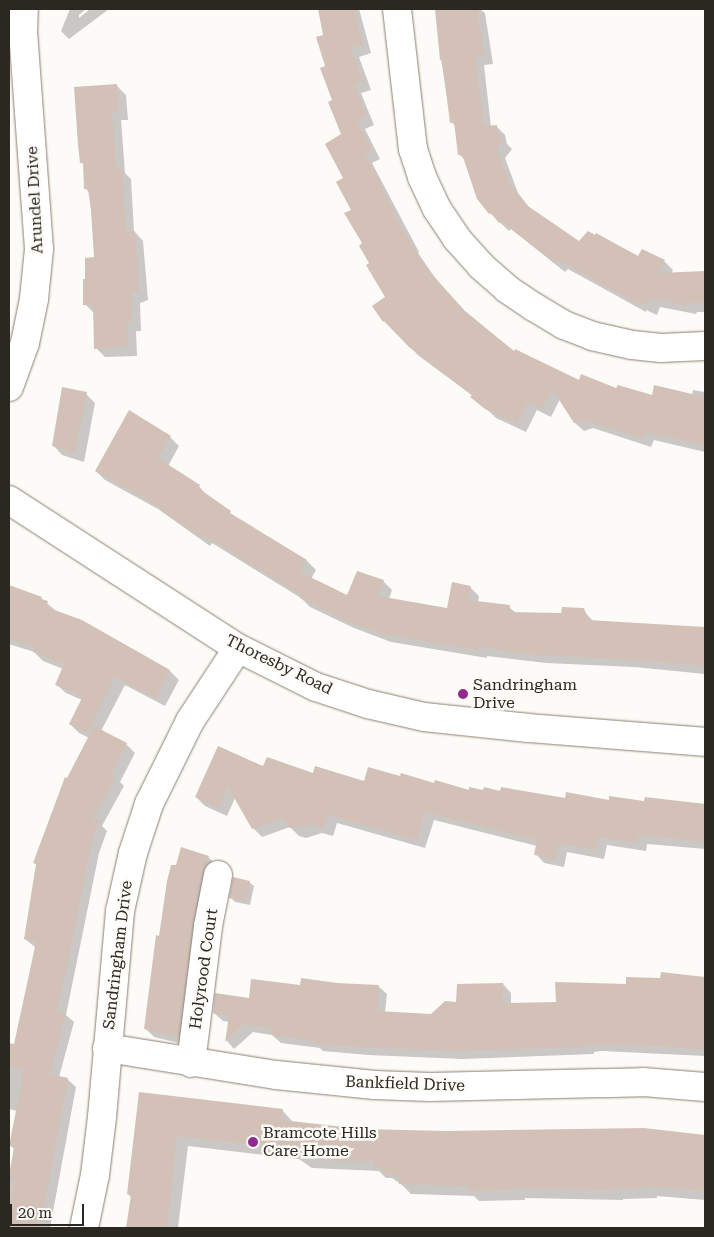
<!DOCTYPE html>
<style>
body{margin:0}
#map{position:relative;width:714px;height:1237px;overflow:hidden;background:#fdfbf7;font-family:"Roboto Serif",serif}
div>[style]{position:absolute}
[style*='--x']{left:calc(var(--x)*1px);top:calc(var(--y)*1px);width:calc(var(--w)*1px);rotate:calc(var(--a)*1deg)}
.shadow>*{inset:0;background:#0003}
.building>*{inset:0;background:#d3c1b7}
.roads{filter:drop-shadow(0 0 1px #8a7f71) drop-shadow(0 0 1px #8a7f71)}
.minor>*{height:28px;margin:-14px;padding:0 14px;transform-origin:14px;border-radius:14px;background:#fff}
.dots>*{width:14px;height:14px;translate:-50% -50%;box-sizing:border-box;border:2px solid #fdfbf7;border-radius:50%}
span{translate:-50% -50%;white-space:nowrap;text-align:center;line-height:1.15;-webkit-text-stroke:5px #fdfbf7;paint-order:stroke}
.street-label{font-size:16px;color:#2b2721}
.poi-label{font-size:16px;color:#2b2721}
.left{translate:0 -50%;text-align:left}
.frame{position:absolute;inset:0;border:10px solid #2b2721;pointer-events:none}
.scale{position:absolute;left:10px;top:1204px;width:74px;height:22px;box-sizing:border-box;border:2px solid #2b2721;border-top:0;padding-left:6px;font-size:15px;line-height:18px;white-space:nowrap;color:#2b2721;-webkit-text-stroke:4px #fdfbf7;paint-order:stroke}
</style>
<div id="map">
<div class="shadow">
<i style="clip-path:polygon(70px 9px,86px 9px,79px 15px,79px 18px,90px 9px,109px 9px,69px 39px,61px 31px)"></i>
<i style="clip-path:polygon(319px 9px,359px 9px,371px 53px,359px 57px,371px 90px,361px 93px,374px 125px,365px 129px,380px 159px,372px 163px,419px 252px,418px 253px,436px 279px,468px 315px,514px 353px,579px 382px,653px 397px,692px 396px,693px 390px,705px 392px,705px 452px,654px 440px,651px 447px,593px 428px,584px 431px,575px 423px,560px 399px,551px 417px,537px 410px,526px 432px,496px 418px,473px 396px,419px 356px,384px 321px,387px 298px,371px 264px,344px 179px,342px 134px,326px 67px,324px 27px)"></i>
<i style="clip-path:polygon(436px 9px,480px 9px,485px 13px,493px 64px,484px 65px,491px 127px,496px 126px,505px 135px,507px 144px,512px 149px,505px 158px,518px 193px,531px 210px,579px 243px,639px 258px,664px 261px,673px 270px,671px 274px,705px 272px,705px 312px,697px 312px,696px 314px,660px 307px,657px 315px,646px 310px,646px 312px,568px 269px,565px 272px,511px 229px,509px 231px,490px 213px,465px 160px,459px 154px,456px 126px,451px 122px,441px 59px)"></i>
<i style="clip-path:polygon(117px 86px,126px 95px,128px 120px,121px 120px,125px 173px,131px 179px,134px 231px,143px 241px,148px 300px,140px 303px,141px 331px,136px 331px,137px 356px,105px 357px,96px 348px,94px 313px,85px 304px,95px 259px,90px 193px,86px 189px,84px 165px,82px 162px)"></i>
<i style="clip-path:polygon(86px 394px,95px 403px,84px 462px,62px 455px,53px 445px)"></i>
<i style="clip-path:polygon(170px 437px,179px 446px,168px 466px,199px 486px,207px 496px,236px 518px,307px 561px,316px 570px,311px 579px,348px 596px,383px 581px,392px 590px,389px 599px,448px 610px,470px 587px,479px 596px,478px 603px,509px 607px,516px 613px,562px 615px,583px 610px,594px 622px,705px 628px,705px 674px,634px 667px,546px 663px,487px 656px,487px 658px,391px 642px,354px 628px,310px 607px,301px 598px,212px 543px,210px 546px,158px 509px,105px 480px,96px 471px)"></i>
<i style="clip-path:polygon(9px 586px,41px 598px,56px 611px,81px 621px,170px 671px,179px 680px,165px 706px,125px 685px,101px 731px,126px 744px,135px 753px,120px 782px,124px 786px,102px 826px,107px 831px,99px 853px,66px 1015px,74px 1022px,59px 1077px,67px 1079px,76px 1087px,50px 1228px,9px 1228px,9px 1175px,14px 1149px,10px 1145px,17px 1111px,9px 1109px,9px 1044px,15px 1045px,36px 948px,25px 939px,67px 780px,89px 738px,79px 733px,70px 724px,82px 700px,66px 693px,57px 685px,63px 669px,43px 661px,34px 652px,9px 644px)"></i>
<i style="clip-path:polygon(264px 768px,365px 783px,435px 785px,470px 791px,566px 800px,645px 802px,646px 799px,705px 804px,705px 849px,647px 844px,646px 851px,607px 845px,604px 859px,567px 852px,564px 867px,544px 863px,536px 854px,537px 846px,434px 820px,425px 848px,337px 823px,333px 836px,322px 833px,306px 838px,299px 836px,290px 827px,262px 837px,253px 828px,235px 798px,227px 816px,205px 806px,196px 797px)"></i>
<i style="clip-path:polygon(208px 857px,217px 866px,187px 1045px,154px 1037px,145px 1028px,160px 937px)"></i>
<i style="clip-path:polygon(249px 882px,254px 886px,250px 905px,235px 902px,231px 898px)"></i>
<i style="clip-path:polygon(662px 974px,705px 978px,705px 1056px,602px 1051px,594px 1052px,594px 1054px,463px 1059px,368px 1055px,323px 1051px,320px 1048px,281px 1043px,272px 1035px,253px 1032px,234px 1049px,227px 1041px,229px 1022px,223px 1021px,214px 1013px,250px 999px,301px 987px,337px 984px,378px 986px,387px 994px,385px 1012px,432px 1016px,503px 984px,511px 993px,511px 1004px,557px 1003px,627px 985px,661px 979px)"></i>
<i style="clip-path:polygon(140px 1093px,282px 1110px,293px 1122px,363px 1130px,416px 1133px,669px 1131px,705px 1138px,705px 1200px,657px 1196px,657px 1198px,623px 1199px,623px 1200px,525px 1198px,525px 1200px,479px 1201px,474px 1196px,411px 1194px,402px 1185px,392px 1178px,386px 1178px,379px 1171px,312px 1168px,299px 1159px,188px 1146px,178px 1228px,128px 1228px,132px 1198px,128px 1194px)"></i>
</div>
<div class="building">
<i style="clip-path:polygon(318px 9px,354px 9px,363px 45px,351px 48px,363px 81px,354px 84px,367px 116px,357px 120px,372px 150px,365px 154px,381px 183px,379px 184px,395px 212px,393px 213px,427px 269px,465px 311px,514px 351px,515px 349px,579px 380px,581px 374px,616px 388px,618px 385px,652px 395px,654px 385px,705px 397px,705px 445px,645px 432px,643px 439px,584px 420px,574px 423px,552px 389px,542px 409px,528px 402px,517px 424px,485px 409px,470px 397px,472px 395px,409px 347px,384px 321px,383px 322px,372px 306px,385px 297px,366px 265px,369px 263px,359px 246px,362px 243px,344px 213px,351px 210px,336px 182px,343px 178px,325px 144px,341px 134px,328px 102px,332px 100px,320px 68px,325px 66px,316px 37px,323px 35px)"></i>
<i style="clip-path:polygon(435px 9px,477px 9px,484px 55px,475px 56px,484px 126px,497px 125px,498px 136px,504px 139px,497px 149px,509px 183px,528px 206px,579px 241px,588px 231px,595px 235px,596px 233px,638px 256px,642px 249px,665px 260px,658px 273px,705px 271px,705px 303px,688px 303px,687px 306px,651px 298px,647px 306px,637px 301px,636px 303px,558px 260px,556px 264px,501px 221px,499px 223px,491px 213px,489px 214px,477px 199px,462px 154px,458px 155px,454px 122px,450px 123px,442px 60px,440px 60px)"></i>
<i style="clip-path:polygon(117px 84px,119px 111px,112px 112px,116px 169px,122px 169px,126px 231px,135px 231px,139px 291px,131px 294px,132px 322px,127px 322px,128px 347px,94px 349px,93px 305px,83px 305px,83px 279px,85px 279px,85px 258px,94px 257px,91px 210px,88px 189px,84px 189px,83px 163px,80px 163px,78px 145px,74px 87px)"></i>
<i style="clip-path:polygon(62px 387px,87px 392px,75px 453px,52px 446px)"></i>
<i style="clip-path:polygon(129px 410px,171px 436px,158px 458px,200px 485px,198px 488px,231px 511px,230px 513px,307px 560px,300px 572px,347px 595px,357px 571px,384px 580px,378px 596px,447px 608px,452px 582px,471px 586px,468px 600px,510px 605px,509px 612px,561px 613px,562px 607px,584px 608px,588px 620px,705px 627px,705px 666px,624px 659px,536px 655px,478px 647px,478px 650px,381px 634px,343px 620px,300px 598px,301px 595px,203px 535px,201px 538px,147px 500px,95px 471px)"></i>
<i style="clip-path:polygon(9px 585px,42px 597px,41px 599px,48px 601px,46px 607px,82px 620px,170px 670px,156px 698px,115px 677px,87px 733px,69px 724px,83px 696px,55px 685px,64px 664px,33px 652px,35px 647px,9px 639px)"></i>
<i style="clip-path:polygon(94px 726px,127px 743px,111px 774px,116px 776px,93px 819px,99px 821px,91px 844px,75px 929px,57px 1011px,66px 1013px,50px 1074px,68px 1078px,45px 1202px,44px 1202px,38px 1228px,9px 1228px,9px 1210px,15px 1180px,9px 1179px,14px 1147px,9px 1146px,24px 1070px,9px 1067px,9px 1043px,14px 1044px,36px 942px,24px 939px,36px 864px,33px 863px,65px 777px,67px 778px)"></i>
<i style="clip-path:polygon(218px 746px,263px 766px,267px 757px,313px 773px,315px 766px,364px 781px,368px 767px,400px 776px,401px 773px,434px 783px,435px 780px,469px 790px,469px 787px,483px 790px,484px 787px,500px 791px,501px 787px,565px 798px,566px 792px,609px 800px,609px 796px,644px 801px,645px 797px,705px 804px,705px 842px,639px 835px,637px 843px,598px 837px,596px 850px,559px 844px,555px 859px,534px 855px,537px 840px,425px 812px,416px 840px,329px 815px,324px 828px,312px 824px,296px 829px,288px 827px,283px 818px,252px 829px,228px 787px,218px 808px,195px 797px)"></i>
<i style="clip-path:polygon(181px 847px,209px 856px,203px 872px,193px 923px,178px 1037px,144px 1029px,156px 935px,159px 936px,167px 881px,171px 865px,176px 865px)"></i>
<i style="clip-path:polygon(233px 877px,250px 881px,246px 901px,229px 898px)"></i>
<i style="clip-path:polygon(661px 972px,705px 977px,705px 1050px,662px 1046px,593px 1044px,586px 1044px,586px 1047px,454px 1051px,359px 1047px,313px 1044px,314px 1041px,271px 1035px,272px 1028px,244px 1024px,225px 1042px,229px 1016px,213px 1013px,215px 993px,249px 998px,251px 979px,300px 985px,301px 978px,337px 983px,379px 985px,377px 1011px,431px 1014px,445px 1001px,456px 1002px,457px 984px,503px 983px,503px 1003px,556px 1002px,555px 982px,626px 984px,626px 977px,660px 978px)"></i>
<i style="clip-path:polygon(139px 1092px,283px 1109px,281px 1120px,363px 1129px,447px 1131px,644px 1128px,705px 1135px,705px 1191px,647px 1186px,647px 1188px,613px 1188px,613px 1190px,515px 1188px,515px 1190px,468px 1191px,468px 1186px,399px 1184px,399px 1175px,387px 1175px,380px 1168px,374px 1168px,374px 1161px,336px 1161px,300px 1158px,301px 1154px,291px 1153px,291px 1149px,177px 1136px,167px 1228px,126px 1228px,131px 1195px,127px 1194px)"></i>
</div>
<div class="roads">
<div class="minor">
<i style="--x:397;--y:9;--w:141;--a:83.5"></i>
<i style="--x:413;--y:149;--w:29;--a:72"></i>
<i style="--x:422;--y:177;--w:35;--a:65"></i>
<i style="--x:437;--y:209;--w:36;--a:56"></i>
<i style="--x:457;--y:239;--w:36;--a:48"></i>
<i style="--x:481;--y:266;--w:35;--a:41"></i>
<i style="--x:507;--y:289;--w:32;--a:34"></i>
<i style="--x:534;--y:307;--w:35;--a:31"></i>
<i style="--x:564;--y:325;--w:30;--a:21"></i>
<i style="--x:592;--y:336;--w:41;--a:12.7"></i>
<i style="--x:632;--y:345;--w:29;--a:6"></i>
<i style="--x:661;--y:348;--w:44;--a:-2.6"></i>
<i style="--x:9;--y:387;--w:47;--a:-70"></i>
<i style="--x:25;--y:343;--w:45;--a:-78.4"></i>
<i style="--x:34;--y:299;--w:50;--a:-84.3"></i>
<i style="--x:39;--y:249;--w:217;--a:-94.2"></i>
<i style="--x:23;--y:33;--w:24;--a:-88"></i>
<i style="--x:9;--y:500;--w:273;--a:32.9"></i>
<i style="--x:238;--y:648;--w:87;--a:26.6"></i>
<i style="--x:316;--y:687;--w:55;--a:18.1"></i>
<i style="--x:368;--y:704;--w:57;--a:13.1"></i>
<i style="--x:424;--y:717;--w:105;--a:6"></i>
<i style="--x:528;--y:728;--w:178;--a:4.5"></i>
<i style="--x:107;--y:1048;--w:171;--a:9.1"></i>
<i style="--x:276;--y:1075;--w:99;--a:5.8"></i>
<i style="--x:374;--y:1085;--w:56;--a:2"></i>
<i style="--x:430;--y:1087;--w:213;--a:-1.3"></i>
<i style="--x:643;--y:1082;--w:62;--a:4.6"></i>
<i style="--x:191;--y:1063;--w:138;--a:-82.9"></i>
<i style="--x:208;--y:926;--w:52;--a:-78.9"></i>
<i style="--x:84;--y:1228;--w:54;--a:-78.3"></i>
<i style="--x:95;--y:1175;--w:58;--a:-83.1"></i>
<i style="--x:102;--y:1117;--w:207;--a:-85"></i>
<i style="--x:120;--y:911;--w:59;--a:-77.4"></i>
<i style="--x:133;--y:853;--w:52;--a:-71.9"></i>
<i style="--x:149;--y:804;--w:93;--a:-63.7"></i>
<i style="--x:190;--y:721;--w:87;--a:-56.7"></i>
</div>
</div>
<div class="dots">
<i style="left:463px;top:694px;background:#902a8f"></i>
<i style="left:253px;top:1142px;background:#902a8f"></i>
</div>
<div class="street-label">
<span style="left:35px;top:200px;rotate:-93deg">Arundel Drive</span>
<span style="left:279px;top:665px;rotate:26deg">Thoresby Road</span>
<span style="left:118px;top:955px;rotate:-83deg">Sandringham Drive</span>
<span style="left:204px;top:969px;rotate:-82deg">Holyrood Court</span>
<span style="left:405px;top:1084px;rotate:2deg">Bankfield Drive</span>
</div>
<div class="poi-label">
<span class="left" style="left:473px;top:694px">Sandringham<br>Drive</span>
<span class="left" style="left:263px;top:1142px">Bramcote Hills<br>Care Home</span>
</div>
<div class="frame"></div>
<div class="scale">20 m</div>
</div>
